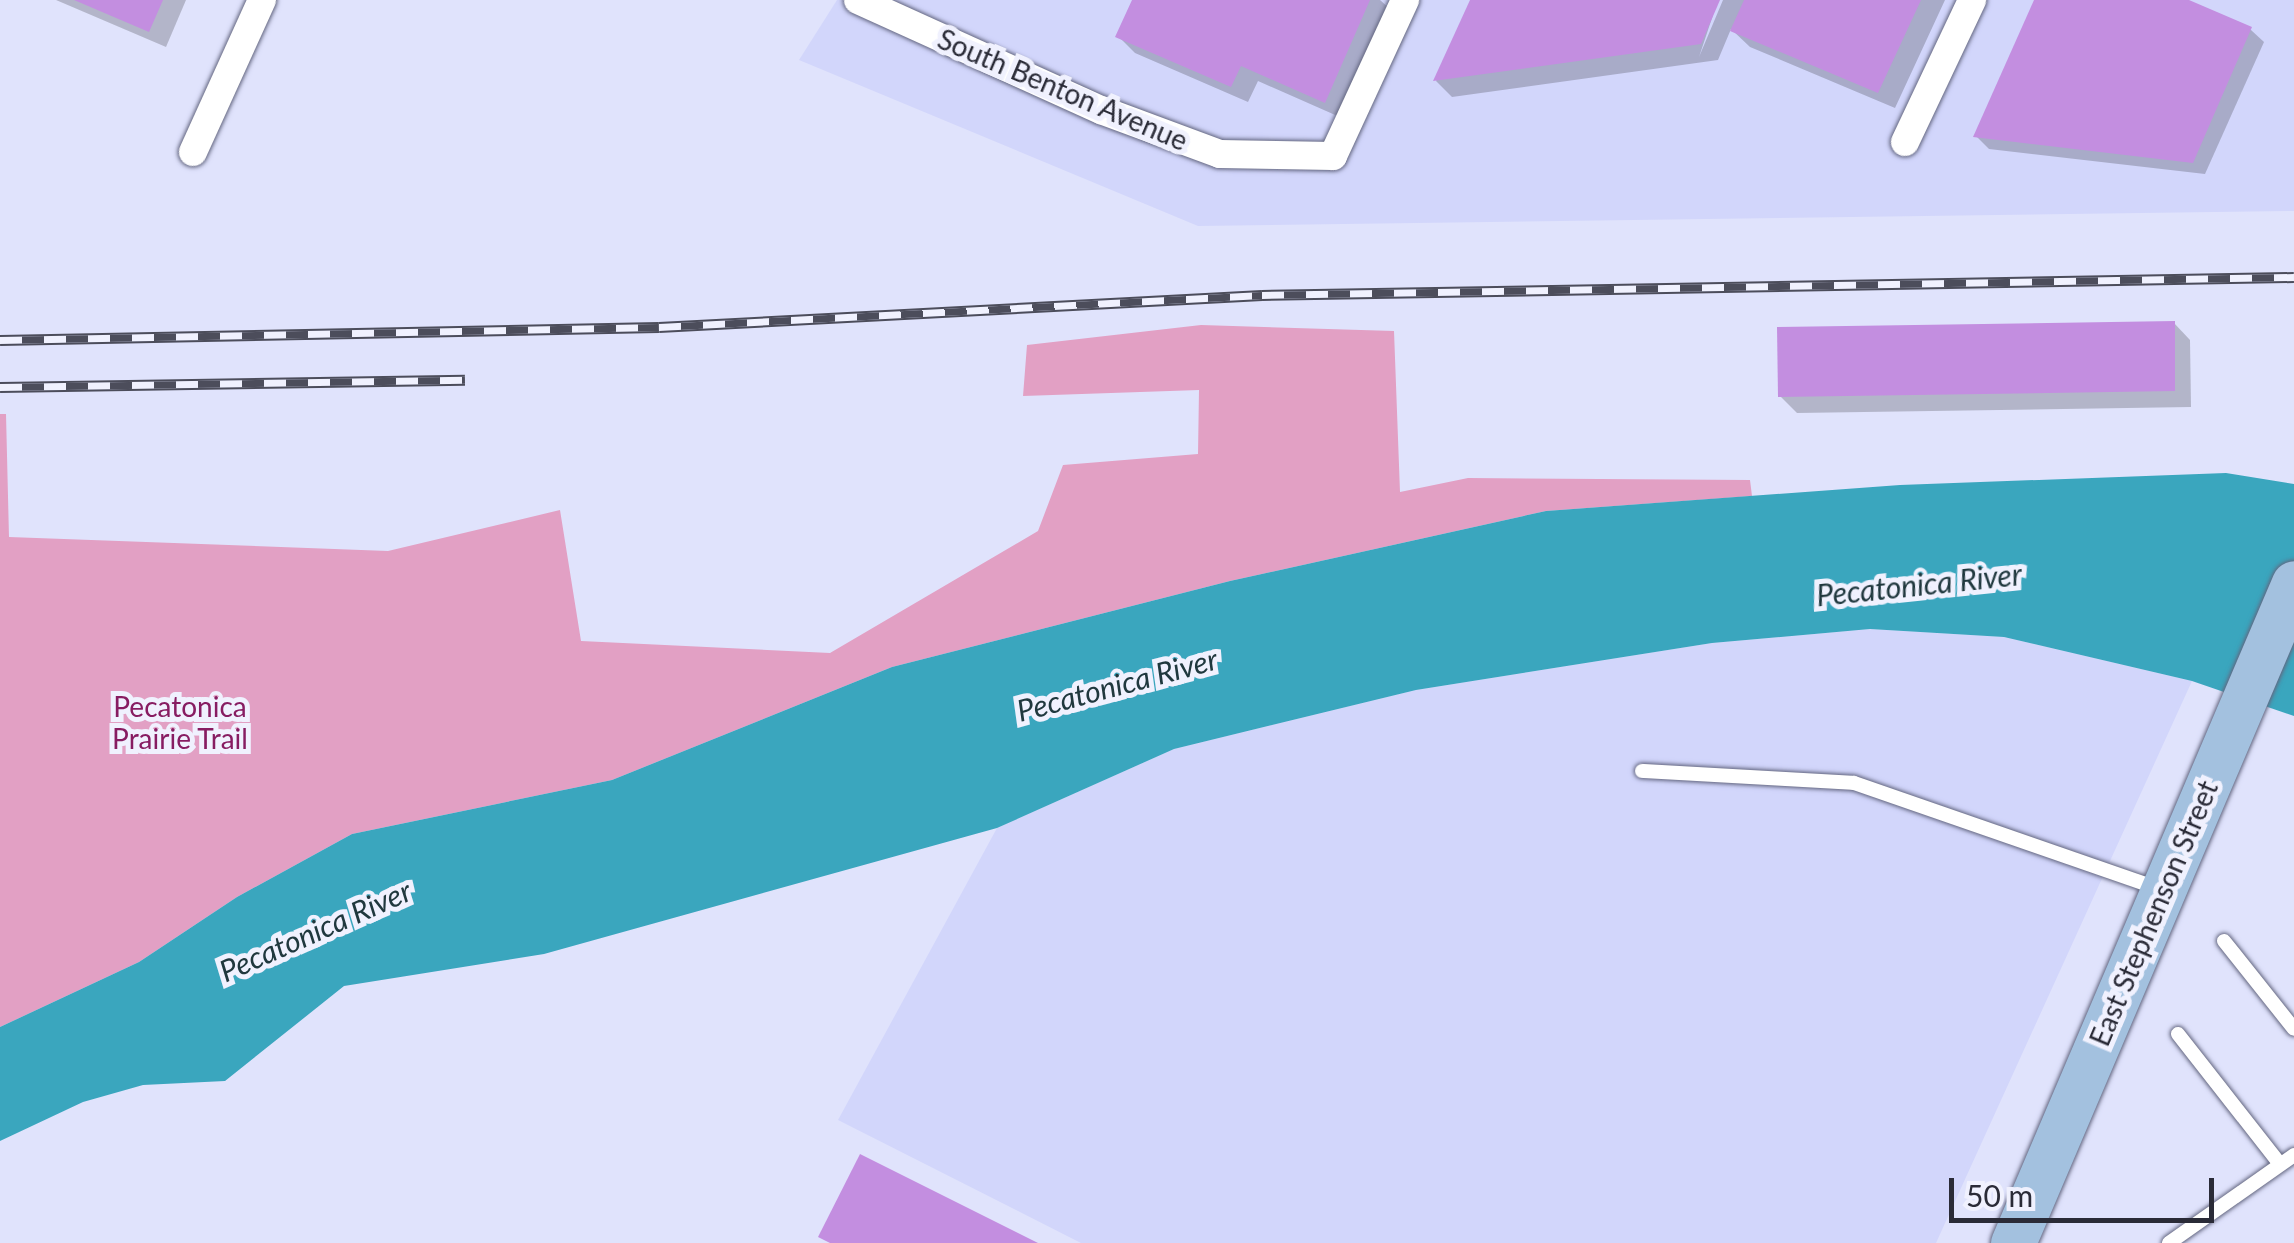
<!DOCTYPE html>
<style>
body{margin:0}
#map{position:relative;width:2294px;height:1243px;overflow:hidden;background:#e0e3fc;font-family:Lato,sans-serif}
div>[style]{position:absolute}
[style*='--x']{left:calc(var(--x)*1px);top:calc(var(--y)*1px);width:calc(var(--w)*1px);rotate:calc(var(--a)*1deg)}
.built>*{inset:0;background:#d2d6fb}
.green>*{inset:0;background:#e2a0c4}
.water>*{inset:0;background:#3aa6be}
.shadow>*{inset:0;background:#0003}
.building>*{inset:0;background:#c38ee0}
.roads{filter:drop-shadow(0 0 2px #636680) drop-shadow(0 0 2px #636680)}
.lane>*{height:14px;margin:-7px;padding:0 7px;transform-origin:7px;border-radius:7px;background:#fff}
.street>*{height:28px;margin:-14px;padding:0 14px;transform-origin:14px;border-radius:14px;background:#fff}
.primary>*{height:45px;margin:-22.5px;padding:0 22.5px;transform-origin:22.5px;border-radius:22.5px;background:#a3c1df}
.rail>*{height:11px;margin-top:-5.5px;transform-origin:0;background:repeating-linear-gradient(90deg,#f0f1fe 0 22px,#4c4d5b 0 44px);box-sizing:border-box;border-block:2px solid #4c4d5b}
span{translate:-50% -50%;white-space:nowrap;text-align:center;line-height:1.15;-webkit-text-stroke:10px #f0f1fe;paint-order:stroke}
.street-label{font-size:28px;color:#2a2b37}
.park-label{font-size:28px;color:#871c62}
.water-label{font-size:30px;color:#20383e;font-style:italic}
.scale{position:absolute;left:1949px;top:1178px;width:265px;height:45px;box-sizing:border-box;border:5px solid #2a2b37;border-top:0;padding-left:12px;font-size:30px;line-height:35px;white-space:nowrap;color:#2a2b37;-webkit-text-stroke:8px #f0f1fe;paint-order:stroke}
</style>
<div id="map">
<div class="built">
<i style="clip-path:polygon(837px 0,2294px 0,2294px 211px,1198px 226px,799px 60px)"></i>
<i style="clip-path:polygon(1870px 629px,2004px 637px,2192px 681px,1936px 1243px,1081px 1243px,838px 1120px,997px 828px,1174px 749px,1416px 690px,1712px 643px)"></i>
</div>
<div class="green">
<i style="clip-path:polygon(1201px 325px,1394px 331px,1400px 492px,1468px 478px,1750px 480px,1752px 496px,1546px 511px,1230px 581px,892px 667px,612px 780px,352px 834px,237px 897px,139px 962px,0 1027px,0 414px,6px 414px,9px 537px,388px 551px,560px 510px,581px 641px,830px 653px,1038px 531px,1063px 465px,1198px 454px,1199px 390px,1023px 396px,1027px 345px)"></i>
</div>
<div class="water">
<i style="clip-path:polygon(2226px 473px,2294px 484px,2294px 716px,2192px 681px,2004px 637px,1870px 629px,1712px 643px,1416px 690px,1174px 749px,997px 828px,544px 954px,344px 986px,225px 1081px,143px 1085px,83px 1102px,0 1141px,0 1027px,139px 962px,237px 897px,352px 834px,612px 780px,892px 667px,1230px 581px,1546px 511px,1900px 485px)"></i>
</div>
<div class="shadow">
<i style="clip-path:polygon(56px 0,186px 0,166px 47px)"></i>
<i style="clip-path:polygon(1134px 0,1380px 0,1390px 9px,1342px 118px,1258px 81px,1248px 102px,1135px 53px,1118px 36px)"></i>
<i style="clip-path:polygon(1473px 0,1718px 0,1699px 57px,1723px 0,1945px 0,1895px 108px,1750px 47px,1731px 29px,1718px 60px,1452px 97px,1436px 81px)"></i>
<i style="clip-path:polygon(2036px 0,2183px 0,2251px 30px,2264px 42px,2205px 174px,1989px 149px,1976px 136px)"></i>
<i style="clip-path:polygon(2174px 323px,2190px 340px,2191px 407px,1797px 413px,1780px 396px)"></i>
</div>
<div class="building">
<i style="clip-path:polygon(74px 0,163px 0,149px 32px)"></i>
<i style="clip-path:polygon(1132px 0,1370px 0,1325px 103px,1241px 66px,1231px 87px,1115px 37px)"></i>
<i style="clip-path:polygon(1470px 0,1720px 0,1701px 44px,1433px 81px)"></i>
<i style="clip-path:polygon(1744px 0,1921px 0,1878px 93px,1730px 31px)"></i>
<i style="clip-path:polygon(2034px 0,2189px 0,2252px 27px,2193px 163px,1973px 137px)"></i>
<i style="clip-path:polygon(2175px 321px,2175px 391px,1778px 397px,1777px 327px)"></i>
<i style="clip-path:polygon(860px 1154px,1038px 1243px,830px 1243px,818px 1237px)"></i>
</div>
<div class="roads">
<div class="lane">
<i style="--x:1642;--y:771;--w:212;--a:3.2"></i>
<i style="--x:1854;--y:783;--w:321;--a:19.1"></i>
<i style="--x:2224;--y:941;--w:112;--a:51.5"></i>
<i style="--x:2178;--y:1034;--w:165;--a:51.9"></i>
<i style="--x:2169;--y:1243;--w:153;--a:-35.1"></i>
</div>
<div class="street">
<i style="--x:858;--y:0;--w:267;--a:24.4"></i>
<i style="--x:1101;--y:110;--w:127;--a:20.3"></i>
<i style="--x:1220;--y:154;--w:113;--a:1"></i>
<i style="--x:1333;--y:156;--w:172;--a:-65.2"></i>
<i style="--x:1905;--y:142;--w:157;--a:-64.7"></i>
<i style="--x:193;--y:152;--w:167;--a:-65.6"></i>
</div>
<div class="primary">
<i style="--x:2013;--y:1243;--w:717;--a:-66.94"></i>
</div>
</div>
<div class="rail">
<i style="--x:0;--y:340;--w:659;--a:-1.13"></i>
<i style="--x:659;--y:327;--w:604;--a:-3.04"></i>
<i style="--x:1262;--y:295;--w:1032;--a:-1"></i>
<i style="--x:0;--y:387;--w:465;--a:-0.9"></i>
</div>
<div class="street-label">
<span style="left:1063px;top:89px;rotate:23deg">South Benton Avenue</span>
<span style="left:2153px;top:913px;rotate:-67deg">East Stephenson Street</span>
</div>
<div class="park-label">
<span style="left:180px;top:722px">Pecatonica<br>Prairie Trail</span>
</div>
<div class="water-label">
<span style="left:1919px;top:584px;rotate:-6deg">Pecatonica River</span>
<span style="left:1117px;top:684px;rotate:-15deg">Pecatonica River</span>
<span style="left:315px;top:930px;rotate:-24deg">Pecatonica River</span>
</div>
<div class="scale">50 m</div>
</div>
